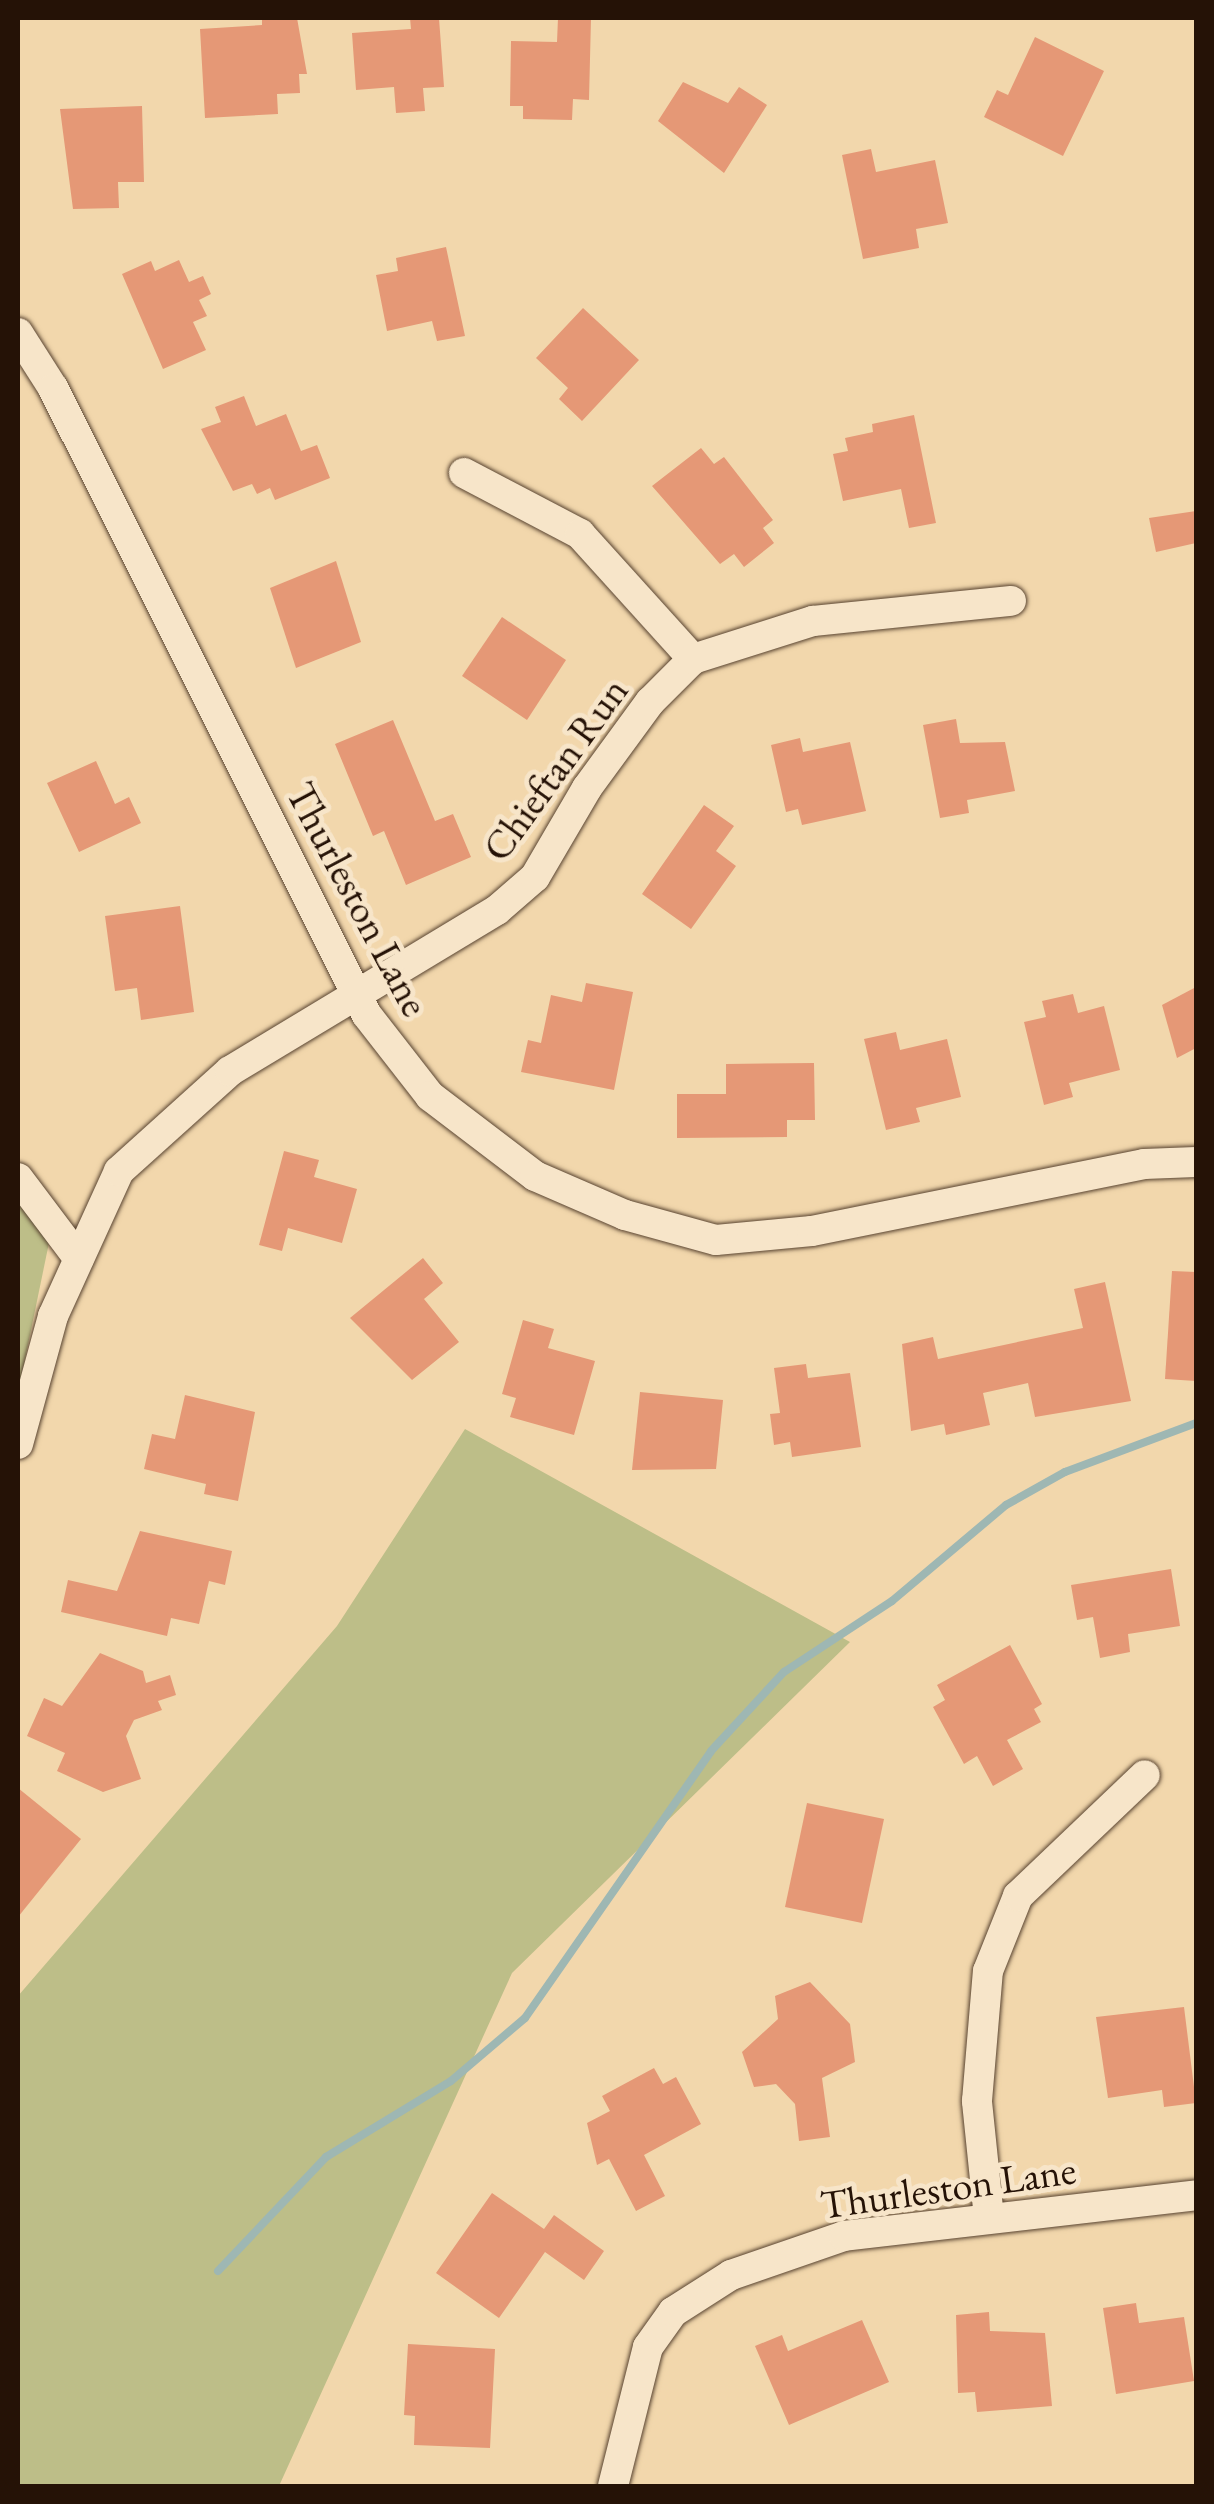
<!DOCTYPE html>
<style>
body{margin:0}
#map{position:relative;width:1214px;height:2504px;overflow:hidden;background:#f2d7ac;font-family:"EB Garamond",serif}
div>[style]{position:absolute}
[style*='--x']{left:calc(var(--x)*1px);top:calc(var(--y)*1px);width:calc(var(--w)*1px);rotate:calc(var(--a)*1deg)}
.green>*{inset:0;background:#bdbe88}
.stream>*{height:8px;margin:-4px;padding:0 4px;transform-origin:4px;border-radius:4px;background:#9eb7b3}
.building>*{inset:0;background:#e59876}
.roads{filter:drop-shadow(0 0 2px #584330) drop-shadow(0 0 2px #584330)}
.street>*{height:30px;margin:-15px;padding:0 15px;transform-origin:15px;border-radius:15px;background:#f7e5c9}
span{translate:-50% -50%;white-space:nowrap;text-align:center;line-height:1.15;-webkit-text-stroke:10px #f7e5c9;paint-order:stroke}
.street-label{font-size:40px;color:#251206}
.frame{position:absolute;inset:0;border:20px solid #251206;pointer-events:none}
</style>
<div id="map">
<div class="green">
<i style="clip-path:polygon(18px 1179px,57px 1204px,18px 1393px)"></i>
<i style="clip-path:polygon(465px 1429px,850px 1642px,512px 1973px,279px 2486px,18px 2486px,18px 1996px,337px 1626px)"></i>
</div>
<div class="stream">
<i style="--x:218;--y:2271;--w:157;--a:-46.5"></i>
<i style="--x:326;--y:2157;--w:146;--a:-31.3"></i>
<i style="--x:451;--y:2081;--w:97;--a:-40.4"></i>
<i style="--x:525;--y:2018;--w:325;--a:-55.1"></i>
<i style="--x:711;--y:1751;--w:108;--a:-47.3"></i>
<i style="--x:784;--y:1672;--w:129;--a:-33.3"></i>
<i style="--x:892;--y:1601;--w:149;--a:-40.1"></i>
<i style="--x:1006;--y:1505;--w:68;--a:-29.2"></i>
<i style="--x:1065;--y:1472;--w:140;--a:-20.5"></i>
</div>
<div class="building">
<i style="clip-path:polygon(262px 18px,297px 18px,307px 74px,299px 74px,300px 93px,277px 94px,278px 114px,205px 118px,200px 29px,262px 25px)"></i>
<i style="clip-path:polygon(410px 18px,439px 18px,444px 87px,423px 88px,425px 111px,396px 113px,394px 87px,356px 90px,352px 33px,411px 29px)"></i>
<i style="clip-path:polygon(558px 18px,591px 18px,589px 100px,573px 99px,572px 120px,523px 119px,523px 106px,510px 106px,511px 41px,557px 42px)"></i>
<i style="clip-path:polygon(1035px 37px,1104px 71px,1063px 156px,984px 117px,997px 90px,1008px 95px)"></i>
<i style="clip-path:polygon(683px 82px,728px 103px,739px 87px,767px 105px,724px 173px,658px 121px)"></i>
<i style="clip-path:polygon(142px 106px,144px 182px,118px 182px,119px 208px,73px 209px,60px 109px)"></i>
<i style="clip-path:polygon(871px 149px,876px 172px,935px 160px,948px 223px,916px 229px,919px 248px,863px 259px,842px 155px)"></i>
<i style="clip-path:polygon(446px 247px,465px 336px,437px 341px,432px 321px,387px 331px,376px 275px,398px 271px,396px 258px)"></i>
<i style="clip-path:polygon(179px 260px,189px 282px,203px 276px,211px 294px,199px 300px,207px 316px,193px 322px,206px 350px,163px 369px,122px 274px,151px 261px,155px 271px)"></i>
<i style="clip-path:polygon(583px 308px,639px 360px,582px 421px,559px 399px,568px 388px,536px 358px)"></i>
<i style="clip-path:polygon(244px 396px,256px 426px,286px 414px,301px 451px,317px 445px,330px 478px,275px 500px,270px 488px,257px 494px,252px 484px,233px 491px,201px 429px,221px 422px,215px 407px)"></i>
<i style="clip-path:polygon(914px 415px,936px 523px,909px 528px,901px 489px,843px 501px,833px 454px,848px 451px,845px 438px,873px 432px,872px 424px)"></i>
<i style="clip-path:polygon(701px 448px,714px 464px,724px 457px,773px 520px,763px 528px,774px 543px,744px 567px,734px 554px,720px 564px,652px 486px)"></i>
<i style="clip-path:polygon(1196px 511px,1196px 543px,1156px 552px,1149px 518px)"></i>
<i style="clip-path:polygon(336px 561px,361px 642px,296px 668px,270px 588px)"></i>
<i style="clip-path:polygon(502px 617px,566px 660px,527px 720px,462px 676px)"></i>
<i style="clip-path:polygon(956px 719px,960px 743px,1005px 742px,1015px 791px,967px 800px,969px 813px,940px 818px,923px 725px)"></i>
<i style="clip-path:polygon(393px 720px,435px 821px,453px 814px,471px 857px,406px 885px,384px 831px,373px 836px,335px 744px)"></i>
<i style="clip-path:polygon(800px 738px,803px 752px,850px 742px,866px 811px,802px 825px,798px 809px,786px 812px,771px 745px)"></i>
<i style="clip-path:polygon(96px 761px,115px 804px,129px 797px,141px 823px,79px 852px,47px 783px)"></i>
<i style="clip-path:polygon(704px 805px,734px 826px,716px 851px,736px 866px,691px 929px,642px 894px)"></i>
<i style="clip-path:polygon(180px 906px,194px 1012px,141px 1020px,137px 988px,115px 991px,105px 916px)"></i>
<i style="clip-path:polygon(586px 983px,633px 992px,614px 1090px,521px 1072px,528px 1040px,541px 1043px,551px 995px,582px 1002px)"></i>
<i style="clip-path:polygon(1196px 987px,1196px 1048px,1177px 1058px,1162px 1005px)"></i>
<i style="clip-path:polygon(1073px 994px,1078px 1013px,1104px 1006px,1120px 1070px,1069px 1083px,1073px 1097px,1044px 1105px,1024px 1022px,1046px 1017px,1042px 1001px)"></i>
<i style="clip-path:polygon(896px 1032px,900px 1050px,947px 1039px,961px 1097px,916px 1108px,920px 1122px,886px 1130px,864px 1039px)"></i>
<i style="clip-path:polygon(814px 1063px,815px 1120px,787px 1120px,787px 1137px,677px 1138px,677px 1094px,726px 1094px,726px 1064px)"></i>
<i style="clip-path:polygon(284px 1151px,319px 1160px,314px 1177px,357px 1189px,342px 1243px,288px 1228px,282px 1251px,259px 1245px)"></i>
<i style="clip-path:polygon(423px 1258px,443px 1283px,424px 1299px,459px 1342px,412px 1380px,350px 1318px)"></i>
<i style="clip-path:polygon(1172px 1271px,1196px 1272px,1196px 1381px,1165px 1379px)"></i>
<i style="clip-path:polygon(1105px 1282px,1131px 1401px,1035px 1417px,1028px 1383px,983px 1393px,990px 1425px,946px 1435px,944px 1424px,911px 1431px,902px 1344px,933px 1337px,938px 1359px,1083px 1328px,1074px 1289px)"></i>
<i style="clip-path:polygon(523px 1320px,554px 1329px,548px 1348px,595px 1361px,574px 1435px,510px 1417px,516px 1398px,502px 1394px)"></i>
<i style="clip-path:polygon(806px 1364px,808px 1378px,850px 1373px,861px 1447px,792px 1457px,790px 1442px,774px 1445px,770px 1414px,780px 1413px,774px 1368px)"></i>
<i style="clip-path:polygon(640px 1392px,723px 1400px,716px 1469px,632px 1470px)"></i>
<i style="clip-path:polygon(185px 1395px,255px 1412px,238px 1501px,204px 1494px,206px 1484px,144px 1469px,152px 1434px,175px 1439px)"></i>
<i style="clip-path:polygon(140px 1531px,232px 1551px,225px 1585px,209px 1581px,199px 1624px,171px 1618px,167px 1636px,61px 1612px,68px 1580px,117px 1591px)"></i>
<i style="clip-path:polygon(1171px 1569px,1180px 1626px,1128px 1634px,1130px 1652px,1100px 1658px,1093px 1617px,1077px 1620px,1071px 1585px)"></i>
<i style="clip-path:polygon(1010px 1645px,1042px 1704px,1034px 1709px,1041px 1722px,1007px 1740px,1023px 1769px,993px 1786px,977px 1756px,964px 1764px,933px 1707px,945px 1700px,937px 1685px)"></i>
<i style="clip-path:polygon(100px 1653px,143px 1671px,146px 1683px,170px 1675px,176px 1695px,158px 1701px,162px 1710px,134px 1720px,126px 1736px,141px 1779px,103px 1792px,57px 1771px,65px 1753px,27px 1736px,44px 1698px,62px 1706px)"></i>
<i style="clip-path:polygon(18px 1788px,81px 1839px,18px 1917px)"></i>
<i style="clip-path:polygon(807px 1803px,884px 1819px,862px 1923px,785px 1907px)"></i>
<i style="clip-path:polygon(810px 1982px,850px 2024px,855px 2062px,822px 2078px,830px 2137px,799px 2141px,795px 2104px,776px 2084px,754px 2087px,742px 2052px,778px 2019px,775px 1996px)"></i>
<i style="clip-path:polygon(1184px 2007px,1196px 2103px,1164px 2107px,1162px 2090px,1108px 2098px,1096px 2017px)"></i>
<i style="clip-path:polygon(654px 2068px,663px 2084px,676px 2077px,701px 2124px,644px 2155px,665px 2196px,636px 2211px,609px 2159px,597px 2165px,587px 2123px,610px 2111px,602px 2096px)"></i>
<i style="clip-path:polygon(492px 2193px,544px 2229px,554px 2215px,604px 2251px,584px 2280px,545px 2252px,499px 2318px,436px 2273px)"></i>
<i style="clip-path:polygon(1136px 2303px,1139px 2323px,1184px 2317px,1194px 2381px,1116px 2394px,1103px 2308px)"></i>
<i style="clip-path:polygon(989px 2312px,990px 2331px,1045px 2333px,1052px 2406px,977px 2412px,975px 2392px,958px 2393px,956px 2315px)"></i>
<i style="clip-path:polygon(862px 2320px,889px 2382px,789px 2425px,755px 2346px,782px 2335px,788px 2351px)"></i>
<i style="clip-path:polygon(408px 2344px,495px 2349px,490px 2448px,414px 2445px,415px 2416px,404px 2415px)"></i>
</div>
<div class="roads">
<div class="street">
<i style="--x:18;--y:333;--w:65;--a:57.5"></i>
<i style="--x:53;--y:388;--w:701;--a:63.4"></i>
<i style="--x:367;--y:1015;--w:103;--a:52.1"></i>
<i style="--x:430;--y:1096;--w:132;--a:37.3"></i>
<i style="--x:535;--y:1176;--w:98;--a:23.4"></i>
<i style="--x:625;--y:1215;--w:94;--a:15.4"></i>
<i style="--x:716;--y:1240;--w:96;--a:-5.4"></i>
<i style="--x:812;--y:1231;--w:339;--a:-11.4"></i>
<i style="--x:1144;--y:1164;--w:52;--a:-2.2"></i>
<i style="--x:464;--y:473;--w:131;--a:27.7"></i>
<i style="--x:580;--y:534;--w:169;--a:47.9"></i>
<i style="--x:18;--y:1178;--w:101;--a:53"></i>
<i style="--x:18;--y:1444;--w:133;--a:-74.7"></i>
<i style="--x:53;--y:1316;--w:159;--a:-65.5"></i>
<i style="--x:119;--y:1171;--w:149;--a:-42"></i>
<i style="--x:230;--y:1071;--w:312;--a:-31.1"></i>
<i style="--x:497;--y:910;--w:50;--a:-41"></i>
<i style="--x:535;--y:877;--w:103;--a:-59.7"></i>
<i style="--x:587;--y:788;--w:107;--a:-53.8"></i>
<i style="--x:650;--y:702;--w:61;--a:-45"></i>
<i style="--x:693;--y:659;--w:126;--a:-17.6"></i>
<i style="--x:813;--y:621;--w:199;--a:-5.8"></i>
<i style="--x:989;--y:2218;--w:118;--a:-95.9"></i>
<i style="--x:977;--y:2101;--w:130;--a:-85.2"></i>
<i style="--x:988;--y:1971;--w:81;--a:-68.2"></i>
<i style="--x:1018;--y:1896;--w:175;--a:-43.6"></i>
<i style="--x:613;--y:2486;--w:143;--a:-75.9"></i>
<i style="--x:648;--y:2347;--w:43;--a:-54.5"></i>
<i style="--x:673;--y:2312;--w:69;--a:-32.5"></i>
<i style="--x:731;--y:2275;--w:120;--a:-19"></i>
<i style="--x:844;--y:2236;--w:354;--a:-6.6"></i>
</div>
</div>
<div class="street-label">
<span style="left:555px;top:769px;rotate:-54deg">Chieftan Run</span>
<span style="left:358px;top:899px;rotate:62deg">Thurleston Lane</span>
<span style="left:948px;top:2187px;rotate:-8deg">Thurleston Lane</span>
</div>
<div class="frame"></div>
</div>
